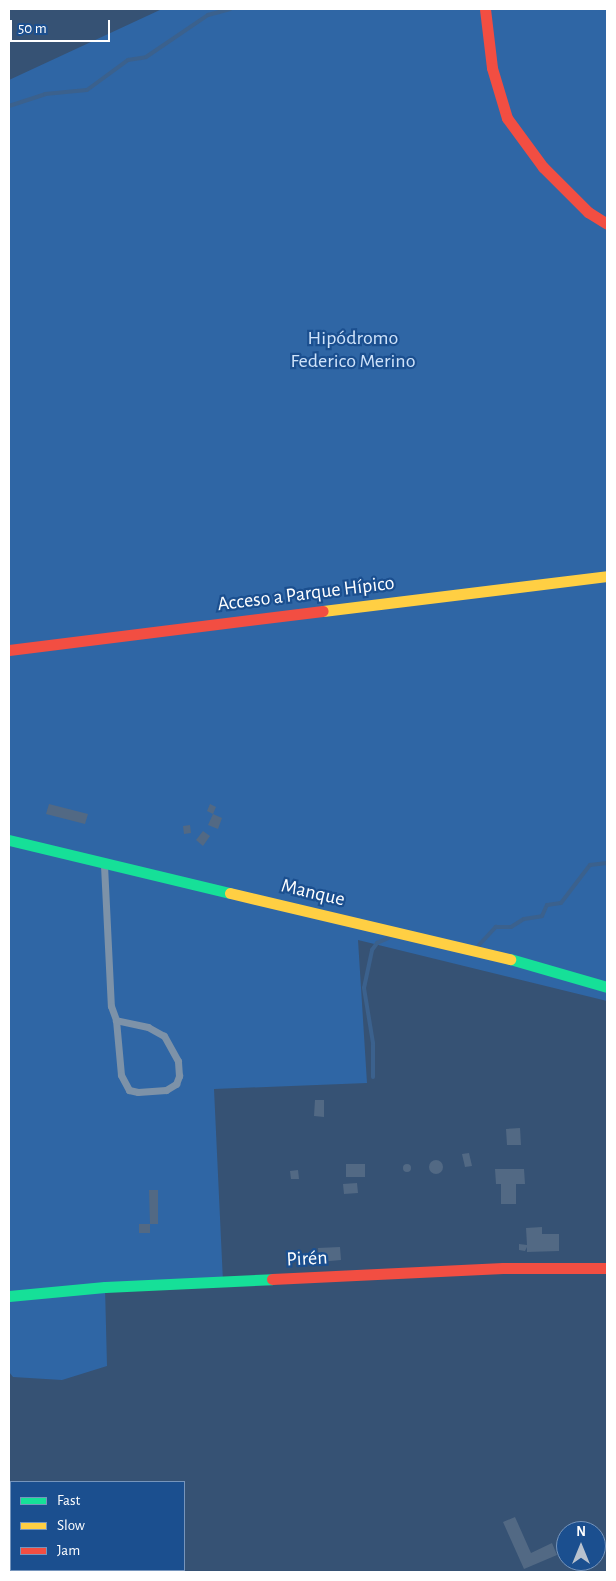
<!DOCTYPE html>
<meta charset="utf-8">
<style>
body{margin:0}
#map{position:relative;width:616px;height:1581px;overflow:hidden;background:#365274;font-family:"Alegreya Sans",sans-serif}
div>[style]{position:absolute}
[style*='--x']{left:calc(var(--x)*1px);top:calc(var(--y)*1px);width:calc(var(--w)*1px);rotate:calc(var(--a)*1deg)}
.green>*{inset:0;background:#2f66a5}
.stream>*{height:4px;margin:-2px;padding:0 2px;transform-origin:2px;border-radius:2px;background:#3b618d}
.building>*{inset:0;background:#526984}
.round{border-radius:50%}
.lane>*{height:7px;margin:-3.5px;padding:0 3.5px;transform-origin:3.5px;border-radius:3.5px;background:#7d92a8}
.fast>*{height:11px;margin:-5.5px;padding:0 5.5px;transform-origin:5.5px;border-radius:5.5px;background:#16e098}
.slow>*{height:11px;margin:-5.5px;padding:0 5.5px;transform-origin:5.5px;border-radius:5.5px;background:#ffcf43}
.jam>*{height:11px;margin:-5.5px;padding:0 5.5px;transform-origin:5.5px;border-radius:5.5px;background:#f24e42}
span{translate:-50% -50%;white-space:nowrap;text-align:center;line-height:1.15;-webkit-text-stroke:4.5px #1b4f8f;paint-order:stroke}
.park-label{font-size:20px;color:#cfe3fa}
.street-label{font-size:20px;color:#fff}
.frame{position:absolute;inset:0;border:10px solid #fff;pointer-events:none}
.legend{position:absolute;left:10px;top:1481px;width:175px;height:90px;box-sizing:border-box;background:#1b4f8f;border:1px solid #7695bc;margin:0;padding:6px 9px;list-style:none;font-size:15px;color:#fff}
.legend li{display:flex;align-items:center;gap:10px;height:25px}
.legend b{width:25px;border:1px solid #7695bc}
.north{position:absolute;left:556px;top:1521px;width:50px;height:50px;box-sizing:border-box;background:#1b4f8f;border:1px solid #7695bc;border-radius:50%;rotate:0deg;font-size:14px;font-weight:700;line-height:20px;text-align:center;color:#fff}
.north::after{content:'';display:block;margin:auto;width:18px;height:22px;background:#b9c2ce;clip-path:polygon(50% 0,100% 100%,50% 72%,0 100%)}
.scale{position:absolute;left:10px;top:20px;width:100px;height:22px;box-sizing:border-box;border:2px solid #fff;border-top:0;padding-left:6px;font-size:15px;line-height:18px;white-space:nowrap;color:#fff;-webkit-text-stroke:4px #1b4f8f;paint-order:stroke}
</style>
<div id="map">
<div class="green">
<i style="clip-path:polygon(162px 9px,607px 9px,607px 1001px,358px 940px,367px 1083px,214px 1089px,223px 1282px,105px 1287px,107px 1366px,62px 1380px,13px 1377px,9px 1372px,9px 80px)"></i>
</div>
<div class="stream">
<i style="--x:9;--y:106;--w:38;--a:-18"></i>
<i style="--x:45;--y:94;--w:42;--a:-5.4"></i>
<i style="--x:87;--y:90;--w:51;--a:-36.2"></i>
<i style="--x:128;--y:60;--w:18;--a:-9"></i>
<i style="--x:146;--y:57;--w:75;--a:-34.1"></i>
<i style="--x:208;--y:15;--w:23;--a:-15"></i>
<i style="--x:479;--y:945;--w:25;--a:-47"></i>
<i style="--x:496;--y:927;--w:15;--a:0"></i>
<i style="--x:511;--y:927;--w:15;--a:-32"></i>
<i style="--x:524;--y:919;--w:18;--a:-9"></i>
<i style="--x:542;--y:916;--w:12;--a:-66"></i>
<i style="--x:547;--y:905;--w:14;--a:-8"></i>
<i style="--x:561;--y:903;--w:48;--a:-52.7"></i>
<i style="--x:590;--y:865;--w:17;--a:-7"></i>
<i style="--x:373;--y:1077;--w:34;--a:-90"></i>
<i style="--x:373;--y:1043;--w:56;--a:-99.3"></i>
<i style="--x:364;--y:988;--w:39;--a:-78"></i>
<i style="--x:372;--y:950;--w:9;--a:-54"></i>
<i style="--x:377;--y:943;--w:12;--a:-24"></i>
</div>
<div class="building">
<i style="clip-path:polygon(49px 804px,88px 814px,85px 824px,46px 814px)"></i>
<i style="clip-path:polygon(210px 804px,216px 807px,213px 814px,207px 811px)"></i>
<i style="clip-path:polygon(213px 814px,222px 818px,218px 829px,208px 825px)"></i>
<i style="clip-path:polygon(190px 825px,191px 833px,184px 834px,183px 826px)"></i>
<i style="clip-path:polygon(203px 831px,210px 836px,203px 846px,196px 840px)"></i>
<i style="clip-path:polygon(315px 1100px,324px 1100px,324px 1117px,314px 1116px)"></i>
<i style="clip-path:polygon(520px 1128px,521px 1145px,507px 1145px,506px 1129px)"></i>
<i style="clip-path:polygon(469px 1153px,472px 1166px,465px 1167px,462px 1154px)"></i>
<i class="round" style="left:429px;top:1160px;width:14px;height:14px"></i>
<i class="round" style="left:403px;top:1164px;width:8px;height:8px"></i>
<i style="clip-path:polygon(346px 1164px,365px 1164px,365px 1177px,346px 1177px)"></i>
<i style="clip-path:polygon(495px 1169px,524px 1169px,525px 1184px,516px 1184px,516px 1204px,501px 1204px,501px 1184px,496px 1184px)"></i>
<i style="clip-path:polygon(298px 1170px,299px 1179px,291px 1179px,290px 1171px)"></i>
<i style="clip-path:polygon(357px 1183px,358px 1193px,344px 1194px,343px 1184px)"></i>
<i style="clip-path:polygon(149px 1190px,158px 1190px,158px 1224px,150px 1224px)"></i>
<i style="clip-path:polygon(139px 1224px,150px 1224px,150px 1233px,139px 1233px)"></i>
<i style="clip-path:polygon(542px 1227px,542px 1234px,559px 1234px,559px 1251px,527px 1252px,527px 1247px,525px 1251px,519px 1250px,519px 1244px,527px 1245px,526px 1228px)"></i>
<i style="clip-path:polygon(340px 1247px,341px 1260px,319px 1262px,318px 1248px)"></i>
<i style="clip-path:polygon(515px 1517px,531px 1553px,552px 1543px,557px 1555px,524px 1569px,503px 1522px)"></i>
</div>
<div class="lane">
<i style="--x:104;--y:865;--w:141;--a:87.2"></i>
<i style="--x:111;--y:1006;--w:15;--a:70"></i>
<i style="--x:116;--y:1020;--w:55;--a:84.8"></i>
<i style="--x:121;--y:1075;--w:17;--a:62"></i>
<i style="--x:129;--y:1090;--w:9;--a:13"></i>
<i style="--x:138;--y:1092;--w:28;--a:-4"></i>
<i style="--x:166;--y:1090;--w:12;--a:-31"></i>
<i style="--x:176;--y:1084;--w:9;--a:-69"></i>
<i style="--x:179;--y:1076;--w:15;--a:-94"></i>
<i style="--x:178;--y:1061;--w:29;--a:-119"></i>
<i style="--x:164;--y:1036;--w:18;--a:-151"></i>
<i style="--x:148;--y:1027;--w:33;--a:-168"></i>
</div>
<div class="fast">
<i style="--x:9;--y:840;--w:227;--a:13.5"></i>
<i style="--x:510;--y:959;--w:101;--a:16.1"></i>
<i style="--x:9;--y:1296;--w:96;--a:-5.4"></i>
<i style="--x:105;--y:1287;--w:167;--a:-2.7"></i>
</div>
<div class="slow">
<i style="--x:323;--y:611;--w:286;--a:-7"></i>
<i style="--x:230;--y:893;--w:288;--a:13.3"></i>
</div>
<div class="jam">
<i style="--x:485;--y:9;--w:59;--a:83.2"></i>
<i style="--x:492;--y:68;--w:52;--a:73.3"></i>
<i style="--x:507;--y:118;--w:61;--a:53.7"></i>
<i style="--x:543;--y:167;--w:64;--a:45"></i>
<i style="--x:588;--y:212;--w:22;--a:32"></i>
<i style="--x:9;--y:650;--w:316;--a:-7.1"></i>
<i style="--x:272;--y:1279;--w:231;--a:-2.7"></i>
<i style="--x:503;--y:1268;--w:104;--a:0"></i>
</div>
<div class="park-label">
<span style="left:353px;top:350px">Hipódromo<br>Federico Merino</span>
</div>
<div class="street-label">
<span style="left:306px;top:594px;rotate:-7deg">Acceso a Parque Hípico</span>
<span style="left:313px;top:893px;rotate:13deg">Manque</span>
<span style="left:307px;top:1259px;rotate:-3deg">Pirén</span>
</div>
<div class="frame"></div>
<ul class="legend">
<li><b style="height:6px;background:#16e098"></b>Fast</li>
<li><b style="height:6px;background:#ffcf43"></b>Slow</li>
<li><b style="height:6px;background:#f24e42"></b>Jam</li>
</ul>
<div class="north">N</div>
<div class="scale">50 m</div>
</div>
